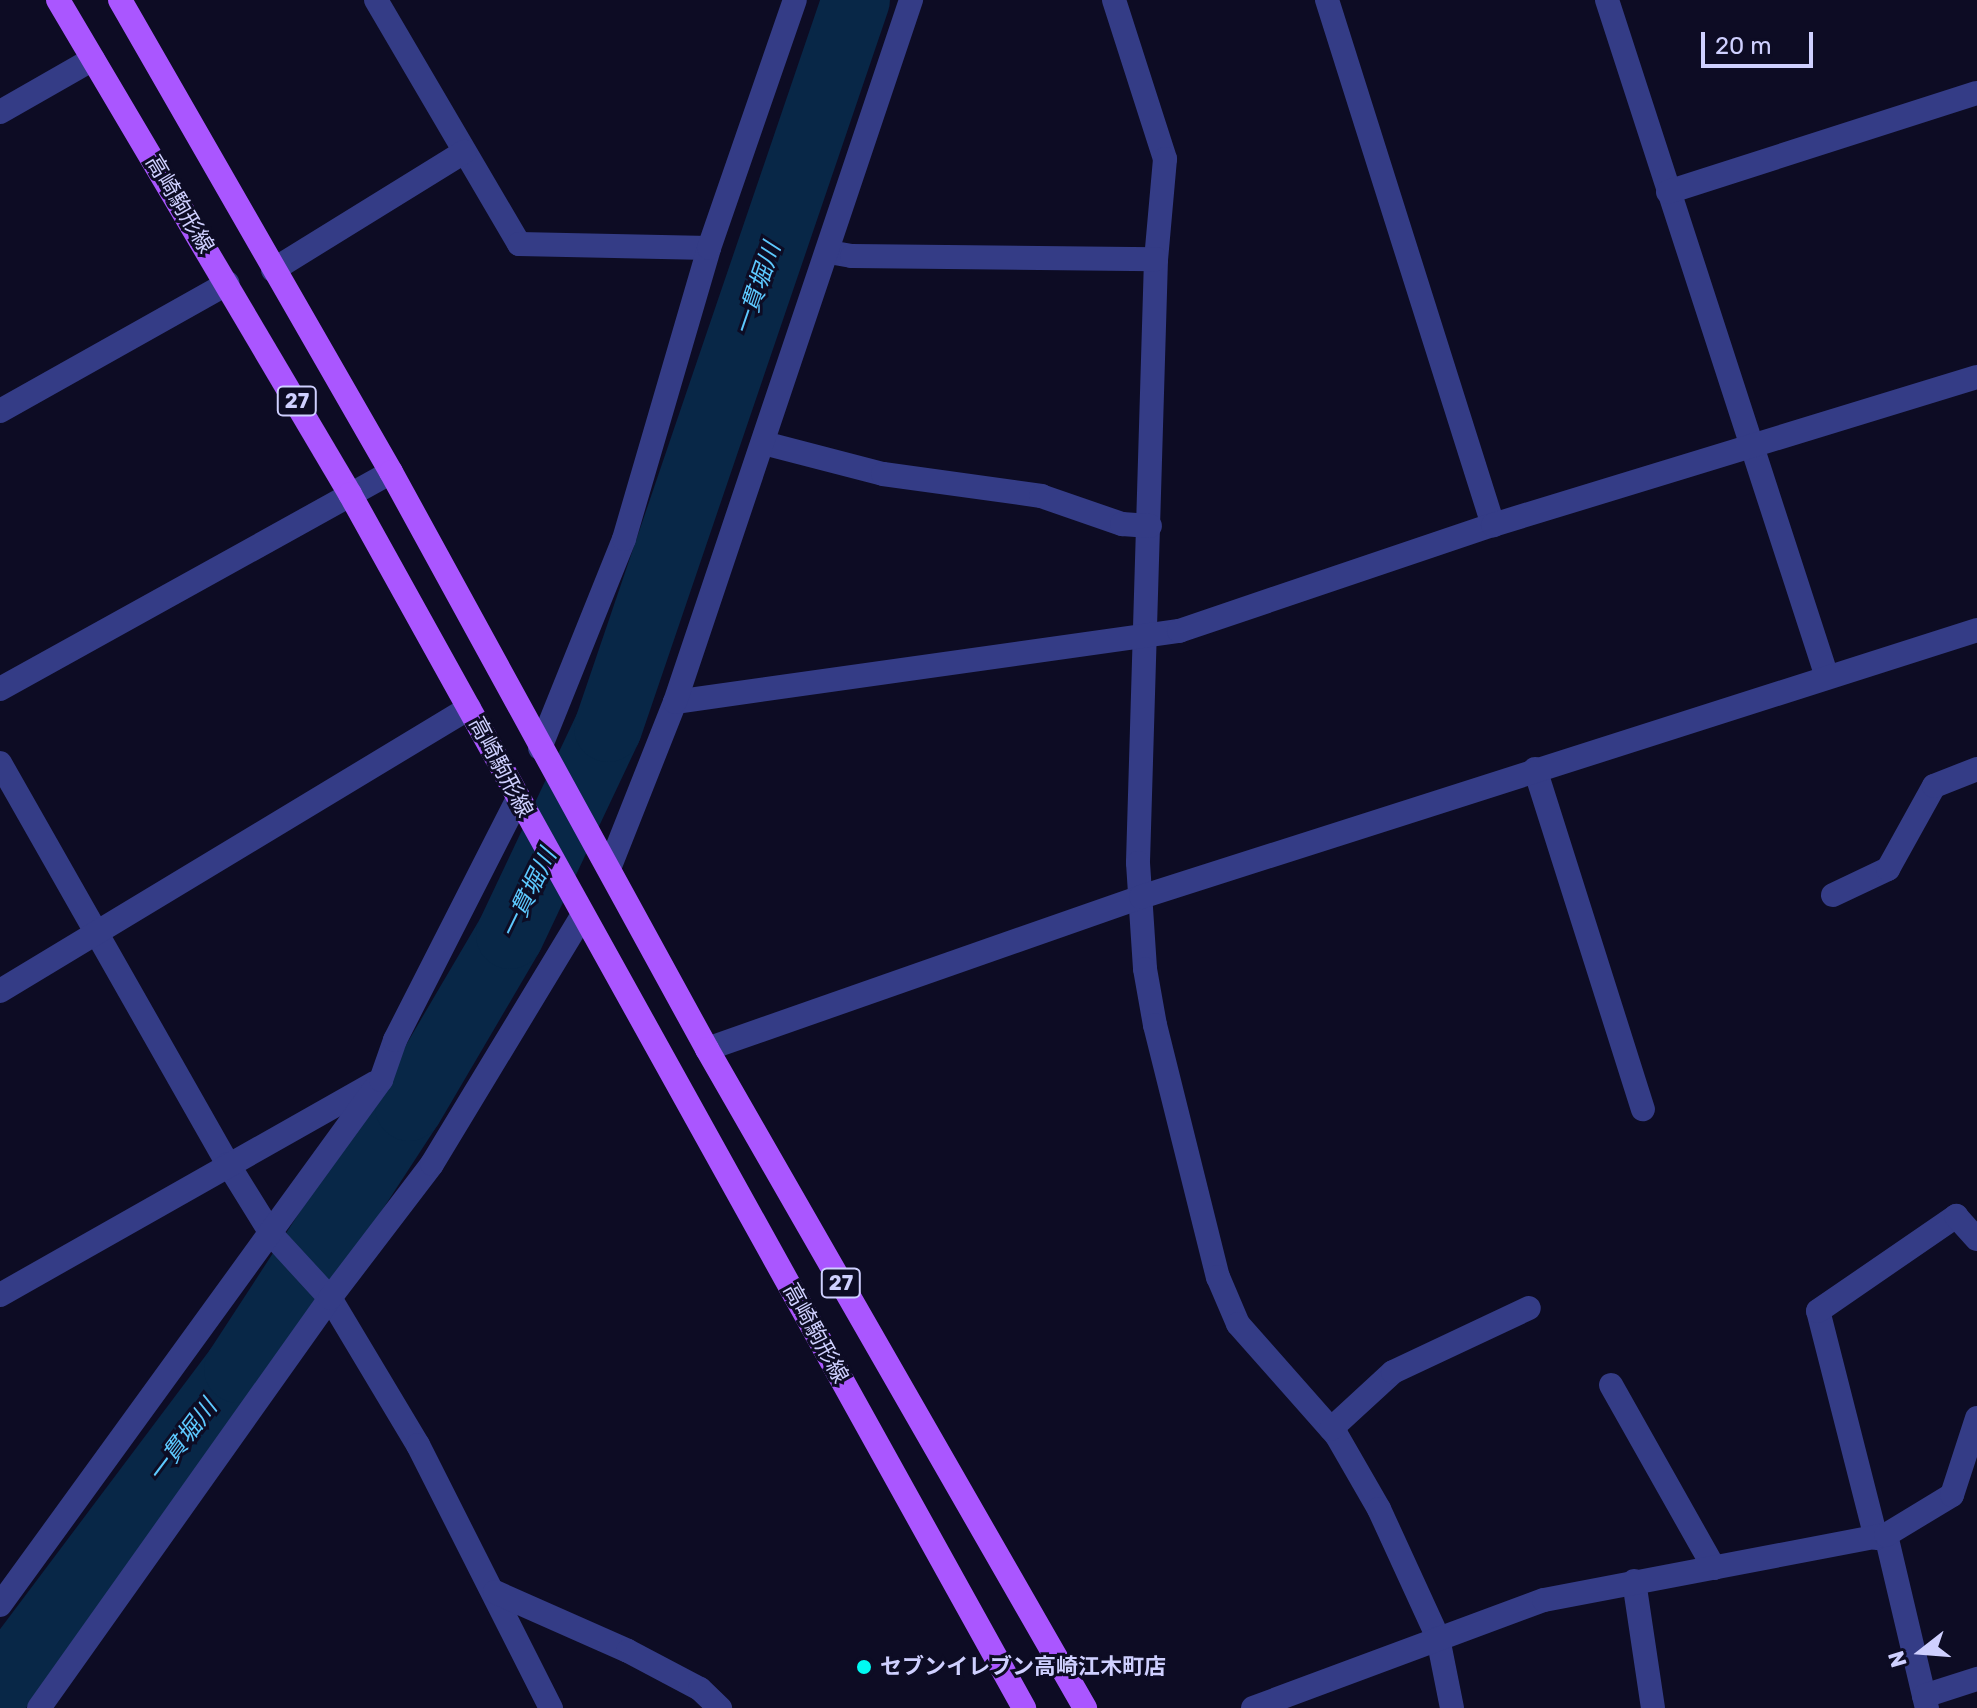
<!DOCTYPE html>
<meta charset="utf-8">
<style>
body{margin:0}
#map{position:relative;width:1977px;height:1708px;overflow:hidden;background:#0d0c24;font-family:Rubik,"Noto Sans JP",sans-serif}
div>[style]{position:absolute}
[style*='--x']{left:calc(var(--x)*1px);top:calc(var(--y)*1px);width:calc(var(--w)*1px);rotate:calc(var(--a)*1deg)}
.river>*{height:68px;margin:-34px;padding:0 34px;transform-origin:34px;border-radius:34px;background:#082747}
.minor>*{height:24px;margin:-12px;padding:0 12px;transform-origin:12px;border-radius:12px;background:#343c86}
.major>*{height:24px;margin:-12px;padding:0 12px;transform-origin:12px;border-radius:12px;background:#aa56ff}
.dots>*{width:22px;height:22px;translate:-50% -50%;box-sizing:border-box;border:4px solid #0d0c24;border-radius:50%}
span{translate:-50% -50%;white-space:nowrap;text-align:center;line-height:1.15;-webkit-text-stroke:6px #0d0c24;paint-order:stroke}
.shield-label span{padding:2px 6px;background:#0d0c24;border:2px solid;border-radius:6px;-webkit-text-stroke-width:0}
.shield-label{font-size:20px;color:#cfd0ff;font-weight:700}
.street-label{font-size:22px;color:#cfd0ff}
.poi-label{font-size:22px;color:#cfd0ff;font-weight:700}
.left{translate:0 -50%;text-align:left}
.water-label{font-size:24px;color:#5dc9ff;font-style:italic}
.north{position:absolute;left:1881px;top:1612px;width:80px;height:80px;-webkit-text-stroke:6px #0d0c24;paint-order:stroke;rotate:253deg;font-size:22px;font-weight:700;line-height:32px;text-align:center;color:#cfd0ff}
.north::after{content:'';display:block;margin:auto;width:28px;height:36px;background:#cfd0ff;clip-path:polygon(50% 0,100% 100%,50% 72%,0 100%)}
.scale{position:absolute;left:1701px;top:32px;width:112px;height:36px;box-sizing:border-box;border:4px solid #cfd0ff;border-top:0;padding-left:10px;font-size:24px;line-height:28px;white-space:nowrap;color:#cfd0ff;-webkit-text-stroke:6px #0d0c24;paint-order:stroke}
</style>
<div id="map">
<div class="river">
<i style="--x:0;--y:1686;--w:396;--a:-53.1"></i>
<i style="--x:238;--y:1369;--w:313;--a:-56.9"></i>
<i style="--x:409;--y:1107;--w:199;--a:-59.6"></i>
<i style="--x:510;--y:935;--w:229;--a:-64.7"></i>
<i style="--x:608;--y:728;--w:769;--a:-71.19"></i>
</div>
<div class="minor">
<i style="--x:376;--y:0;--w:283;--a:59.6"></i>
<i style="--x:519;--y:244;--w:190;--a:1.2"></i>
<i style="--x:1114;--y:0;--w:167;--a:72.2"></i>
<i style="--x:1165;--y:159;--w:100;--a:95.1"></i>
<i style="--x:1156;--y:259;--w:604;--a:91.71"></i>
<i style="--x:1138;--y:863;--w:106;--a:86.2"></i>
<i style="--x:1145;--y:969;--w:57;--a:79.9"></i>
<i style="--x:1155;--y:1025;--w:260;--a:76"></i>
<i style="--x:1218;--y:1277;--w:51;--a:66.9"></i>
<i style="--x:1238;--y:1324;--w:149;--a:48.5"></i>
<i style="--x:1337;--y:1436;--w:84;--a:60.1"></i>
<i style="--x:1379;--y:1509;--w:142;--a:65.4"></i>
<i style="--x:1438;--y:1638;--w:71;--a:78.7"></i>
<i style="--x:1327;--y:0;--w:551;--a:72.45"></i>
<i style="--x:1607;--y:0;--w:709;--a:72"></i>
<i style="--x:0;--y:112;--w:107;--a:-29.7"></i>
<i style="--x:1668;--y:192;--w:324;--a:-17.8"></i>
<i style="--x:829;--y:252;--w:23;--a:10"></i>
<i style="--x:852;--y:256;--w:304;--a:0.6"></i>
<i style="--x:273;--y:270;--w:225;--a:-31.7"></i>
<i style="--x:0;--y:411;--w:261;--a:-29.3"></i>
<i style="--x:764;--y:443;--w:123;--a:14.6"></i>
<i style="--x:883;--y:474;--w:160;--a:7.9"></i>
<i style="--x:1041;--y:496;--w:86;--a:19.1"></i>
<i style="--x:1122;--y:524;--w:28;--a:4"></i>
<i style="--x:0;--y:689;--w:447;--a:-29"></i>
<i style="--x:675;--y:702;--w:509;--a:-8.02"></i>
<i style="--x:1179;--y:631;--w:331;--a:-18.7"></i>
<i style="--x:1493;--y:525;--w:506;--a:-17"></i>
<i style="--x:540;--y:748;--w:225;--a:-68.1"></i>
<i style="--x:624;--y:539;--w:303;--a:-73.7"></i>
<i style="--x:709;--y:248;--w:262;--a:-70.9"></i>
<i style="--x:0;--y:763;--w:461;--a:60.4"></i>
<i style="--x:228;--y:1164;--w:84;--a:58.2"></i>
<i style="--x:272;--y:1235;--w:86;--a:47.4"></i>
<i style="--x:330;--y:1298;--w:171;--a:59.1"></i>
<i style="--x:418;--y:1445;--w:295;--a:63.2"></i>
<i style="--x:1535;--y:769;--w:357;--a:72.4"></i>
<i style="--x:610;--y:866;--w:176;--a:-68.4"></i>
<i style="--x:675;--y:702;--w:741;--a:-71.42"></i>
<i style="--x:1833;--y:895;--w:61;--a:-25.3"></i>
<i style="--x:1888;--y:869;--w:95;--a:-61"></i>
<i style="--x:1934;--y:786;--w:46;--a:-21.6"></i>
<i style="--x:0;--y:991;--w:548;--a:-31.11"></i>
<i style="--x:707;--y:1049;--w:460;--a:-19.3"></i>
<i style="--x:1141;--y:897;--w:878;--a:-17.71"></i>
<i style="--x:0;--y:1295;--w:431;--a:-29.5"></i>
<i style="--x:1611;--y:1385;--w:210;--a:60.6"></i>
<i style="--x:1331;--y:1429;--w:84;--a:-42.6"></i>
<i style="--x:1393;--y:1372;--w:150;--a:-25.2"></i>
<i style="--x:1886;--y:1535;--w:178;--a:76.7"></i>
<i style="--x:1876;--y:1538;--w:234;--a:-104.3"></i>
<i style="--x:1818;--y:1311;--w:168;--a:-34.5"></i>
<i style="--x:1956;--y:1216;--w:31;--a:48"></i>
<i style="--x:1634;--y:1581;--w:128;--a:81.5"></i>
<i style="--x:495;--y:1592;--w:145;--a:23.9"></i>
<i style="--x:628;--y:1651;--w:81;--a:27.8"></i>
<i style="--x:700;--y:1689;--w:28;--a:44"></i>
<i style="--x:0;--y:1605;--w:649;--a:-54.03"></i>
<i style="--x:381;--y:1080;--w:42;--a:-70.7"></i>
<i style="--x:395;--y:1040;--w:271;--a:-63"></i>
<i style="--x:1924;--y:1696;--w:56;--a:-17.8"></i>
<i style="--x:39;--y:1708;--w:503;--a:-54.63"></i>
<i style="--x:330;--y:1298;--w:168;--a:-52.7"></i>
<i style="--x:432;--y:1164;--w:291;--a:-58.8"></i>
<i style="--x:1253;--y:1708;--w:310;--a:-20.4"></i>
<i style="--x:1544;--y:1600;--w:348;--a:-10.8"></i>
<i style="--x:1886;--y:1535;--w:77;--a:-31.2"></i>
<i style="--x:1952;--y:1495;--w:81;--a:-72"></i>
</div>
<div class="major">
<i style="--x:58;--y:0;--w:574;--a:59.41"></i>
<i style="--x:350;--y:494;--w:1389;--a:60.96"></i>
<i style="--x:120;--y:0;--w:544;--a:60.14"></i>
<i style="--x:391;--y:472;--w:658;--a:61.29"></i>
<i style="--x:707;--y:1049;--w:760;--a:60.16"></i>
</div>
<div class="dots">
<i style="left:864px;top:1667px;background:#00faf2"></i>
</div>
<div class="shield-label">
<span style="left:297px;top:401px">27</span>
<span style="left:841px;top:1283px">27</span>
</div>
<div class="street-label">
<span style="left:180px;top:204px;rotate:59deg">高崎駒形線</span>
<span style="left:501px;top:767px;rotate:62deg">高崎駒形線</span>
<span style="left:816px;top:1333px;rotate:61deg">高崎駒形線</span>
</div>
<div class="poi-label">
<span class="left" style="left:880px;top:1667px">セブンイレブン高崎江木町店</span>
</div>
<div class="water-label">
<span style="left:758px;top:289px;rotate:-71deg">一貫堀川</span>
<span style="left:529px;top:894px;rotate:-64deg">一貫堀川</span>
<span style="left:183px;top:1441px;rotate:-53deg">一貫堀川</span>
</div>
<div class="north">N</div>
<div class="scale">20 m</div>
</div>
